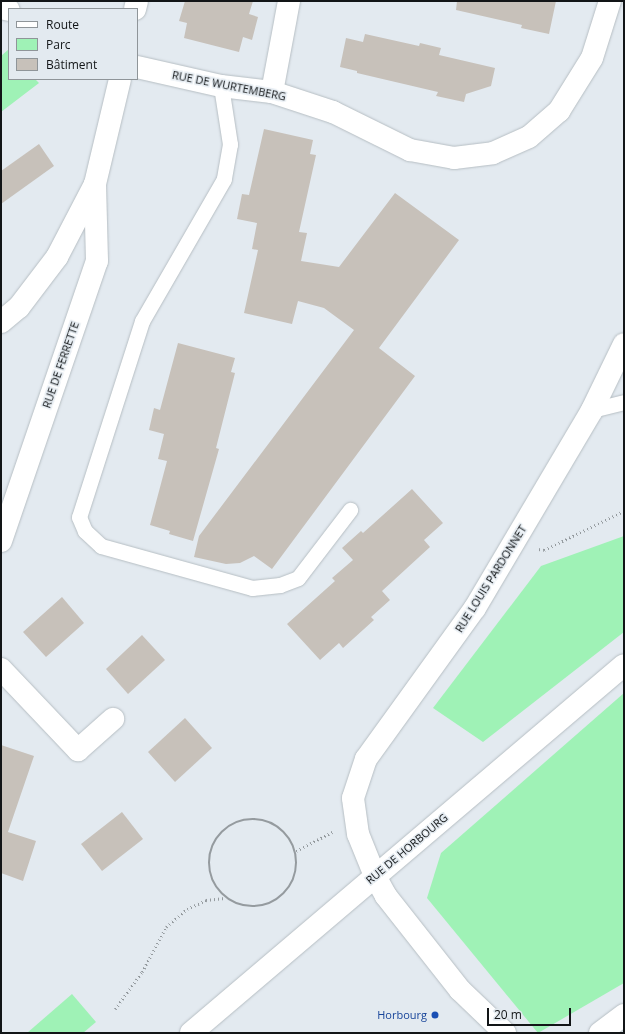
<!DOCTYPE html>
<meta charset="utf-8">
<style>
body{margin:0}
#map{position:relative;width:625px;height:1034px;overflow:hidden;background:#e3eaf0;font-family:"Open Sans",sans-serif}
div>[style]{position:absolute}
[style*='--x']{left:calc(var(--x)*1px);top:calc(var(--y)*1px);width:calc(var(--w)*1px);rotate:calc(var(--a)*1deg)}
.green>*{inset:0;background:#9ff2b6}
.building>*{inset:0;background:#c7c1ba}
.path>*{height:2.5px;margin-top:-1.25px;transform-origin:0;background:repeating-linear-gradient(90deg,#959b9f 0 1px,transparent 0 4px)}
.path>.ring{margin:-1.25px;padding:0;box-sizing:content-box;background:none;border:2.5px solid #959b9f;border-radius:50%}
.roads{filter:drop-shadow(0 0 1px #b6bec3) drop-shadow(0 0 1px #b6bec3)}
.lane>*{height:15px;margin:-7.5px;padding:0 7.5px;transform-origin:7.5px;border-radius:7.5px;background:#fff}
.street>*{height:22px;margin:-11px;padding:0 11px;transform-origin:11px;border-radius:11px;background:#fff}
.dots>*{width:11px;height:11px;translate:-50% -50%;box-sizing:border-box;border:2px solid #e3eaf0;border-radius:50%}
span{translate:-50% -50%;white-space:nowrap;text-align:center;line-height:1.15;-webkit-text-stroke:3px #e3eaf0;paint-order:stroke}
.street-label{font-size:11px;color:#121517}
.transit-label{font-size:11px;color:#164399}
.right{translate:-100% -50%;text-align:right}
.frame{position:absolute;inset:0;border:2px solid #121517;pointer-events:none}
.legend{position:absolute;left:8px;top:8px;width:130px;height:72px;box-sizing:border-box;background:#e3eaf0;border:1px solid #8f9599;margin:0;padding:5px 7px;list-style:none;font-size:12px;color:#121517}
.legend li{display:flex;align-items:center;gap:8px;height:20px}
.legend b{width:20px;border:1px solid #8f9599}
.scale{position:absolute;left:487px;top:1008px;width:84px;height:18px;box-sizing:border-box;border:2px solid #121517;border-top:0;padding-left:5px;font-size:12px;line-height:14px;white-space:nowrap;color:#121517;-webkit-text-stroke:3px #e3eaf0;paint-order:stroke}
</style>
<div id="map">
<div class="green">
<i style="clip-path:polygon(9px 49px,9px 79px,35px 79px,39px 83px,1px 112px,1px 56px)"></i>
<i style="clip-path:polygon(624px 536px,624px 632px,483px 742px,433px 708px,541px 566px)"></i>
<i style="clip-path:polygon(624px 693px,624px 983px,538px 1033px,427px 898px,441px 853px)"></i>
<i style="clip-path:polygon(72px 994px,96px 1022px,83px 1033px,27px 1033px)"></i>
</div>
<div class="building">
<i style="clip-path:polygon(185px 1px,253px 1px,249px 14px,258px 17px,252px 40px,243px 37px,239px 52px,184px 38px,187px 23px,179px 21px)"></i>
<i style="clip-path:polygon(457px 1px,556px 1px,549px 34px,521px 28px,522px 25px,456px 10px)"></i>
<i style="clip-path:polygon(365px 34px,419px 46px,420px 43px,441px 48px,439px 55px,495px 68px,491px 86px,466px 94px,464px 102px,436px 96px,438px 92px,357px 73px,357px 71px,340px 67px,346px 38px,363px 42px)"></i>
<i style="clip-path:polygon(264px 129px,313px 140px,310px 154px,316px 155px,299px 232px,307px 233px,301px 261px,339px 267px,395px 193px,459px 240px,379px 348px,415px 376px,272px 569px,254px 556px,240px 563px,226px 564px,194px 557px,199px 536px,354px 330px,324px 308px,298px 301px,292px 324px,244px 313px,258px 250px,252px 249px,257px 223px,237px 219px,242px 194px,249px 195px)"></i>
<i style="clip-path:polygon(39px 144px,54px 166px,1px 204px,1px 171px)"></i>
<i style="clip-path:polygon(178px 343px,235px 358px,231px 372px,235px 373px,216px 448px,219px 449px,193px 541px,169px 534px,170px 531px,150px 525px,167px 461px,158px 459px,164px 434px,149px 430px,154px 408px,160px 410px)"></i>
<i style="clip-path:polygon(412px 489px,443px 523px,424px 540px,430px 547px,382px 591px,390px 600px,371px 617px,374px 620px,343px 648px,339px 643px,320px 660px,287px 624px,335px 581px,332px 578px,353px 560px,342px 548px,361px 531px,363px 533px)"></i>
<i style="clip-path:polygon(62px 597px,84px 623px,46px 657px,23px 632px)"></i>
<i style="clip-path:polygon(142px 635px,165px 660px,128px 694px,106px 669px)"></i>
<i style="clip-path:polygon(185px 718px,212px 748px,175px 782px,148px 752px)"></i>
<i style="clip-path:polygon(1px 745px,34px 756px,8px 832px,36px 841px,23px 881px,1px 873px)"></i>
<i style="clip-path:polygon(122px 812px,143px 839px,102px 871px,81px 844px)"></i>
</div>
<div class="path">
<i style="--x:539;--y:549;--w:5;--a:11"></i>
<i style="--x:544;--y:550;--w:89;--a:-26"></i>
<i class="ring" style="left:209px;top:819px;width:85.5px;height:85.5px"></i>
<i style="--x:296;--y:851;--w:41;--a:-27.8"></i>
<i style="--x:115;--y:1009;--w:46;--a:-53.9"></i>
<i style="--x:142;--y:972;--w:51;--a:-61.9"></i>
<i style="--x:166;--y:927;--w:28;--a:-41"></i>
<i style="--x:187;--y:909;--w:21;--a:-25"></i>
<i style="--x:206;--y:900;--w:19;--a:-6"></i>
</div>
<div class="roads">
<div class="lane">
<i style="--x:221;--y:86;--w:59;--a:81.2"></i>
<i style="--x:230;--y:144;--w:36;--a:100"></i>
<i style="--x:224;--y:179;--w:164;--a:120"></i>
<i style="--x:142;--y:321;--w:206;--a:107.8"></i>
<i style="--x:79;--y:517;--w:15;--a:67"></i>
<i style="--x:85;--y:531;--w:22;--a:43"></i>
<i style="--x:101;--y:546;--w:157;--a:15.5"></i>
<i style="--x:252;--y:588;--w:28;--a:-6"></i>
<i style="--x:280;--y:585;--w:19;--a:-21"></i>
<i style="--x:298;--y:578;--w:86;--a:-52.6"></i>
<i style="--x:592;--y:410;--w:33;--a:-14"></i>
</div>
<div class="street">
<i style="--x:1;--y:8;--w:8;--a:14"></i>
<i style="--x:135;--y:9;--w:8;--a:-76"></i>
<i style="--x:137;--y:67;--w:86;--a:12.7"></i>
<i style="--x:221;--y:86;--w:51;--a:6.7"></i>
<i style="--x:272;--y:92;--w:64;--a:18.2"></i>
<i style="--x:333;--y:112;--w:86;--a:26.3"></i>
<i style="--x:410;--y:150;--w:45;--a:10.3"></i>
<i style="--x:454;--y:158;--w:39;--a:-7"></i>
<i style="--x:493;--y:153;--w:39;--a:-24"></i>
<i style="--x:529;--y:137;--w:40;--a:-41"></i>
<i style="--x:559;--y:111;--w:62;--a:-58.1"></i>
<i style="--x:592;--y:58;--w:60;--a:-72.5"></i>
<i style="--x:272;--y:92;--w:93;--a:-79.4"></i>
<i style="--x:1;--y:322;--w:23;--a:-40"></i>
<i style="--x:19;--y:307;--w:63;--a:-52.8"></i>
<i style="--x:57;--y:257;--w:82;--a:-62.5"></i>
<i style="--x:95;--y:184;--w:108;--a:-76.6"></i>
<i style="--x:1;--y:541;--w:296;--a:-71.1"></i>
<i style="--x:97;--y:261;--w:77;--a:-91.5"></i>
<i style="--x:1;--y:669;--w:112;--a:46.5"></i>
<i style="--x:78;--y:750;--w:47;--a:-41.5"></i>
<i style="--x:191;--y:1033;--w:568;--a:-40.36"></i>
<i style="--x:505;--y:1033;--w:62;--a:-136.3"></i>
<i style="--x:460;--y:990;--w:120;--a:-128.2"></i>
<i style="--x:386;--y:896;--w:23;--a:-119"></i>
<i style="--x:375;--y:876;--w:45;--a:-112"></i>
<i style="--x:358;--y:834;--w:36;--a:-98"></i>
<i style="--x:353;--y:798;--w:41;--a:-71.6"></i>
<i style="--x:366;--y:759;--w:186;--a:-54.2"></i>
<i style="--x:475;--y:608;--w:230;--a:-59.4"></i>
<i style="--x:592;--y:410;--w:73;--a:-64.1"></i>
<i style="--x:600;--y:1033;--w:30;--a:-37"></i>
</div>
</div>
<div class="dots">
<i style="left:435px;top:1015px;background:#1a4fb4"></i>
</div>
<div class="street-label">
<span style="left:229px;top:86px;rotate:11deg">RUE DE WURTEMBERG</span>
<span style="left:61px;top:365px;rotate:-71deg">RUE DE FERRETTE</span>
<span style="left:491px;top:579px;rotate:-58deg">RUE LOUIS PARDONNET</span>
<span style="left:407px;top:849px;rotate:-40deg">RUE DE HORBOURG</span>
</div>
<div class="transit-label">
<span class="right" style="left:427px;top:1015px">Horbourg</span>
</div>
<div class="frame"></div>
<ul class="legend">
<li><b style="height:5px;background:#fff"></b>Route</li>
<li><b style="height:11px;background:#9ff2b6"></b>Parc</li>
<li><b style="height:11px;background:#c7c1ba"></b>Bâtiment</li>
</ul>
<div class="scale">20 m</div>
</div>
